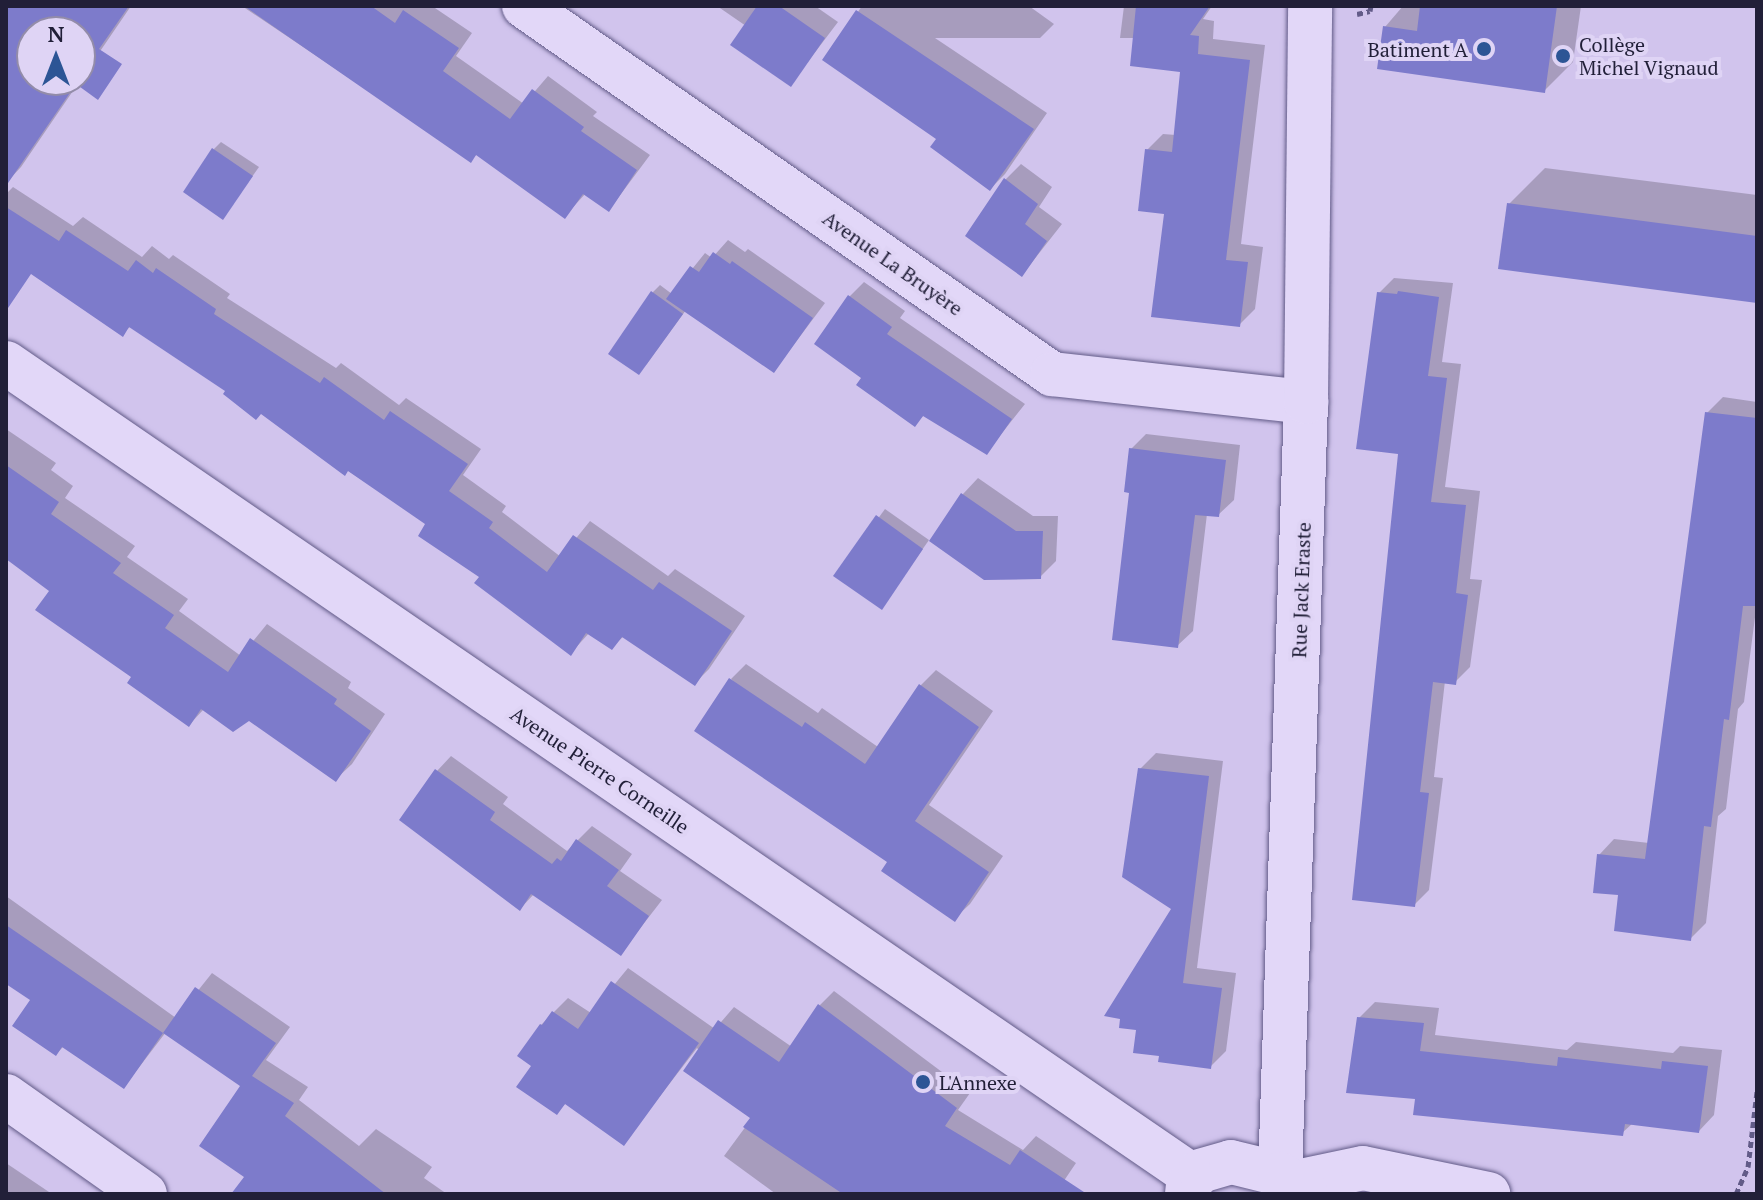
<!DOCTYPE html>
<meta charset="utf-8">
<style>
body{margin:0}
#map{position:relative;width:1763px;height:1200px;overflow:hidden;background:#d1c4ed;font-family:"PT Serif",serif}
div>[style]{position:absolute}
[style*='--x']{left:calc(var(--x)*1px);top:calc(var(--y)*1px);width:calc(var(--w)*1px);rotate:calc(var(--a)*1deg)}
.shadow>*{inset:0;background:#0003}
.building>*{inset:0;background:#7d7bcb}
.path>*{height:5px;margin-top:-2.5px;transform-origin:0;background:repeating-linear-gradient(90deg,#625b88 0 6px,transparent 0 10px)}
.roads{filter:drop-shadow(0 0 2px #625b88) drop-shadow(0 0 2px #625b88)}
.street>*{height:44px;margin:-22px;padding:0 22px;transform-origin:22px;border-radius:22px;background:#e2d7f8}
.dots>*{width:22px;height:22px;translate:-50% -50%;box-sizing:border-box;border:4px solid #dfd4f5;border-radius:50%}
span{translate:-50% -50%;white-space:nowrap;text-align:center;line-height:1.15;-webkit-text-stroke:8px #dfd4f5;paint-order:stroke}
.poi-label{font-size:20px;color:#211f38}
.left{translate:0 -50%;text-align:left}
.right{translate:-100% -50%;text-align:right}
.street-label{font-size:20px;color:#211f38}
.frame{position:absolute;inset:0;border:8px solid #211f38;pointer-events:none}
.north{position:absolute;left:16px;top:16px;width:80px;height:80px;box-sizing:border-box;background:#dfd4f5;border:2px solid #938ca9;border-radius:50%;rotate:0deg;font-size:22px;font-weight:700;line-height:32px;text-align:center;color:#211f38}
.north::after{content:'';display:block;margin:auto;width:28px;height:36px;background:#2c5595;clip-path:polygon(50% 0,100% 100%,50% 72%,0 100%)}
</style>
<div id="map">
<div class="shadow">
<i style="clip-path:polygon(evenodd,6px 6px,131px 6px,21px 167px,7px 182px,6px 6px,32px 32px,80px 32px,80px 80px,32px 80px,32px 32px)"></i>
<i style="clip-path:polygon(242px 6px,432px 6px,472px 33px,456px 56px,524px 104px,548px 76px,597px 112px,593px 116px,650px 155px,609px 210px,586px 193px,565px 216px,477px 154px,471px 160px)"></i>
<i style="clip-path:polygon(717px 6px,815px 6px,838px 22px,791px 84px,746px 26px)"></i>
<i style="clip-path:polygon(862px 6px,1029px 6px,1054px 24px,1040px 38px,935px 38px,1047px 113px,1005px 174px,990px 189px,938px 138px,825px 60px)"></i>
<i style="clip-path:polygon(1124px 6px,1212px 6px,1203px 19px,1214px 21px,1213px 39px,1265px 45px,1241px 244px,1263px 247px,1255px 309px,1239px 325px,1167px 212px,1147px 150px,1163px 134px,1176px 135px,1183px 71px,1134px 38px,1120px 38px)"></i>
<i style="clip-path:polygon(1403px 6px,1581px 6px,1573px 62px,1544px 91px,1385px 27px)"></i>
<i style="clip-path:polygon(221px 142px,259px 167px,223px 217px,214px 149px)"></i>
<i style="clip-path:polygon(1021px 164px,1052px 187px,1039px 207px,1062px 224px,1022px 275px,1005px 180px)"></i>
<i style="clip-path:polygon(1545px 168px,1757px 195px,1757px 301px,1509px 204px)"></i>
<i style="clip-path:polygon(13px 187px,73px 226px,83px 217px,142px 257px,152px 246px,169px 259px,173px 255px,230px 294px,227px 298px,336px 368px,341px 363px,399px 405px,406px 398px,481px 449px,463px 475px,506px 506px,502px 512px,561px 557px,590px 521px,668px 576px,675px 569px,745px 616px,709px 669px,694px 684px,624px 636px,612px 647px,590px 632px,571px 653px,428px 524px,131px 326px,122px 334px,33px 272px,6px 267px,6px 194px)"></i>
<i style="clip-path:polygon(728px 240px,745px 252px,748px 249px,825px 303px,774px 371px,686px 310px,646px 365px,653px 292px,660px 285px,672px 294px,705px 253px,712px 258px)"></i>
<i style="clip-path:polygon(1394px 278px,1453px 283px,1442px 362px,1461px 364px,1445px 487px,1480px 491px,1470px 579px,1482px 580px,1470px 667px,1455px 682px,1445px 681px,1434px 777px,1443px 778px,1429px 890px,1414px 905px,1400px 452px,1379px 293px)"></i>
<i style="clip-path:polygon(864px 282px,905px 311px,900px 318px,1025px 404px,987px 452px,924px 415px,915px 424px,864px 377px,849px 297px)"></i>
<i style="clip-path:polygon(1723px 397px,1757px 402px,1757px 602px,1744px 702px,1738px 709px,1726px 809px,1718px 816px,1706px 923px,1691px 938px,1599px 855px,1614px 839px,1649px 843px,1707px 413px)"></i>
<i style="clip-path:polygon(6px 429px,56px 463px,51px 470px,73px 486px,65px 498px,135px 546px,127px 557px,188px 599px,179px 611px,241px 656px,267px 624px,351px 682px,348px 688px,385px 714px,352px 764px,336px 779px,249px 719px,204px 709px,189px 725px,134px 676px,51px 590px,6px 557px)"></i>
<i style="clip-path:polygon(1146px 434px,1240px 445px,1234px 500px,1218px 515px,1207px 514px,1193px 631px,1177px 646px,1131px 491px,1131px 449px)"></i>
<i style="clip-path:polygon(978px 478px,1033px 516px,1058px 516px,1056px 561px,1040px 577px,932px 540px,963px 494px)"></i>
<i style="clip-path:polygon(885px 509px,929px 540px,882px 607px,836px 576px)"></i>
<i style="clip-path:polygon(746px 664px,818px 713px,822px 708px,878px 747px,921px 685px,936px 670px,993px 711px,929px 805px,1003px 856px,970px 904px,954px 919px,890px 862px,731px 679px)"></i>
<i style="clip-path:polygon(1156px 753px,1223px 761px,1197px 968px,1236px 973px,1226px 1051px,1210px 1067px,1160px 1061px,1174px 909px,1140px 769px)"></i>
<i style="clip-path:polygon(451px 756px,508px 797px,503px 804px,567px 851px,592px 826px,632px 854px,620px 871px,662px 900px,621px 953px,534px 894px,520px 909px,437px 771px)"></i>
<i style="clip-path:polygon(6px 896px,176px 1018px,212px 973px,290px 1027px,266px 1060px,308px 1087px,299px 1100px,359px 1146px,376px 1129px,432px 1167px,424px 1178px,447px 1194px,258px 1194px,247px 1176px,242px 1085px,166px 1032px,124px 1087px,64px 1046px,56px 1054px,32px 1000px,6px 981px)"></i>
<i style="clip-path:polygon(628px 968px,715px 1029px,734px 1007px,792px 1047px,820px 1005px,834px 991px,970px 1093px,958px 1110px,1023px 1150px,1036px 1136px,1076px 1163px,1055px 1194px,776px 1194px,724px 1156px,752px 1118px,697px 1048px,623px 1144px,566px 1103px,557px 1112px,534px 1066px,541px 1025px,568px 998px,591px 1013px)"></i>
<i style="clip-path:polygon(1375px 1002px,1439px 1008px,1435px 1035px,1567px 1050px,1576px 1042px,1673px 1053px,1680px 1046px,1722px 1050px,1714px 1115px,1699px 1131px,1633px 1123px,1622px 1133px,1417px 1098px,1359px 1018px)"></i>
<i style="clip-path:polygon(6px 1163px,52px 1194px,6px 1194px)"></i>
</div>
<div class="building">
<i style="clip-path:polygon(evenodd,6px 6px,129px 6px,99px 49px,122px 64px,98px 100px,76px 84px,6px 186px,6px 6px,32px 32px,80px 32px,80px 80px,32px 80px,32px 32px)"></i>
<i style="clip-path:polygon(244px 6px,371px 6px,395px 23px,403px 10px,459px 48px,443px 71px,510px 119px,532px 89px,584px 127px,581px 131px,637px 170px,609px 212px,583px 194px,565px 219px,476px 155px,471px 163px)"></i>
<i style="clip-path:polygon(757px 6px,779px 6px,825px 38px,791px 87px,730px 45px)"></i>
<i style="clip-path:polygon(1136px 6px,1210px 6px,1190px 35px,1199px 36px,1198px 54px,1250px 60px,1226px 260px,1248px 262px,1240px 327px,1151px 317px,1164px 214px,1138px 211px,1145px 149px,1172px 152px,1180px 72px,1130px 66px)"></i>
<i style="clip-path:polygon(1420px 6px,1557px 6px,1545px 93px,1377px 69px,1383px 26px,1417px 31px)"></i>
<i style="clip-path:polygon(856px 10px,1034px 129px,990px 191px,930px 147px,936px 139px,822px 60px)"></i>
<i style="clip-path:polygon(212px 148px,253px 176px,223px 220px,183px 192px)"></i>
<i style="clip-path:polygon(1004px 178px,1038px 204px,1025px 224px,1047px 241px,1022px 277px,965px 236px)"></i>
<i style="clip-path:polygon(1507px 203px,1757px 236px,1757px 303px,1498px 269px)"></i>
<i style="clip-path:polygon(6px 207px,59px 241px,66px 230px,128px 271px,136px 260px,153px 273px,156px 268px,216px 309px,214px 314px,320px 383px,324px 377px,384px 420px,390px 411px,468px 464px,449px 491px,493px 522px,489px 528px,547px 572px,573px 535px,653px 590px,659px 582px,732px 631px,695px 686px,622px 637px,612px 650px,586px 633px,571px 656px,474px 583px,479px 577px,418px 536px,425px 524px,348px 471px,345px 476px,261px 414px,256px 420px,223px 394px,225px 391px,129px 327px,123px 337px,31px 274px,6px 311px)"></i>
<i style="clip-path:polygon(713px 252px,730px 264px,732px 261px,813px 318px,774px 373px,666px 299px,690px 266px,699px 272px)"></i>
<i style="clip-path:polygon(651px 291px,683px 314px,639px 375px,608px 354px)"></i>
<i style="clip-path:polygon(1398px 291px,1439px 297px,1428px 376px,1447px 378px,1431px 502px,1466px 505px,1456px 593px,1468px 595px,1456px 685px,1433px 682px,1420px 792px,1429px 793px,1415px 907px,1352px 900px,1398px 454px,1356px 449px,1377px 292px,1397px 294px)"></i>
<i style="clip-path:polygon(848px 295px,892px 327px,887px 334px,1012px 419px,987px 455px,923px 416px,915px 427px,856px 385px,861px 378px,814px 344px)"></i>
<i style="clip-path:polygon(1705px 412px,1757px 418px,1757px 606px,1743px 606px,1729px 720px,1724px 719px,1711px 827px,1704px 826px,1691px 941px,1614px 931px,1618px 895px,1593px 893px,1597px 854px,1645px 859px)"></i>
<i style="clip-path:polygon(1129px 448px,1226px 460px,1219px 517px,1195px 515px,1178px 648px,1112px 640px,1129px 493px,1124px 492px)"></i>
<i style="clip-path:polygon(6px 465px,59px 502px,51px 514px,121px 563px,113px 573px,174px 615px,165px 628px,228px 672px,250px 638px,337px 699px,334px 704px,371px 731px,336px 782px,249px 721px,233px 732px,201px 709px,189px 727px,127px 683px,131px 677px,35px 610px,49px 591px,6px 559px)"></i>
<i style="clip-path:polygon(961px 493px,1016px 531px,1043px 531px,1041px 579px,984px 580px,929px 541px)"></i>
<i style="clip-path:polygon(876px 515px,923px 549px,882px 610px,833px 576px)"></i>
<i style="clip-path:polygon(729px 678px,802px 727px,805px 722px,865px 764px,919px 684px,979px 727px,915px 821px,989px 872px,955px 922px,881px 871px,887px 862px,694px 731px)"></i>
<i style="clip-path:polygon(1138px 768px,1209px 776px,1183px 983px,1222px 988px,1211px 1069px,1158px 1062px,1159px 1056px,1133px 1053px,1136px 1030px,1119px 1028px,1120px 1019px,1104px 1016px,1171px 909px,1122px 877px)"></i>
<i style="clip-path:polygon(435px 769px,495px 812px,490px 820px,552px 864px,557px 858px,561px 861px,576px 839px,619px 870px,607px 886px,649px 916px,621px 956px,531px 894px,520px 911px,399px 820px)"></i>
<i style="clip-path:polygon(6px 925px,163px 1033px,124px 1089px,62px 1047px,56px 1056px,12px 1026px,30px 1000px,6px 984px)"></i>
<i style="clip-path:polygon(611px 981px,699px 1043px,624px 1146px,565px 1104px,557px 1115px,516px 1087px,531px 1066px,517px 1056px,540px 1024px,542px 1025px,552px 1011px,578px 1029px)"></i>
<i style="clip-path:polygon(195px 987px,276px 1043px,252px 1076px,294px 1103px,285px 1116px,386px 1194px,231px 1194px,244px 1177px,199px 1146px,240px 1086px,163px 1033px)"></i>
<i style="clip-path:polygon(818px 1004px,957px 1108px,945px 1126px,1010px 1165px,1020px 1150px,1087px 1194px,843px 1194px,743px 1127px,750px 1118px,683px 1071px,718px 1020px,779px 1062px)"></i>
<i style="clip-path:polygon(1357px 1017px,1424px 1023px,1420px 1051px,1557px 1066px,1558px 1057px,1661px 1069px,1662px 1061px,1708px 1066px,1699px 1133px,1625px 1124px,1623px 1136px,1413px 1115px,1415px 1099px,1346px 1093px)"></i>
</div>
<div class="path">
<i style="--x:1357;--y:14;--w:13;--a:-13"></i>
<i style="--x:1370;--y:11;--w:5;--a:-79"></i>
<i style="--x:1736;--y:1194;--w:30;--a:-66"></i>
<i style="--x:1748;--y:1167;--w:76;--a:-83.2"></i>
</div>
<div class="roads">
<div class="street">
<i style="--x:524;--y:6;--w:644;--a:34.88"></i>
<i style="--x:1052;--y:374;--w:256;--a:6.3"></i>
<i style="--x:6;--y:363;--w:1440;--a:34.42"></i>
<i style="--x:6;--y:1096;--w:170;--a:35.2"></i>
<i style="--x:1280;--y:1174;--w:772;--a:-88.07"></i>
<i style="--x:1306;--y:402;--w:396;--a:-89.4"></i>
<i style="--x:1296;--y:1182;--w:68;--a:-11.8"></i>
<i style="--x:1363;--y:1168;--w:128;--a:11.7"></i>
<i style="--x:1187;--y:1194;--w:9;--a:-84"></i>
<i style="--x:1188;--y:1185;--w:18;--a:-49"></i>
<i style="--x:1200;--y:1171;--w:32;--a:-16"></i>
<i style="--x:1231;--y:1162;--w:50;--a:13.8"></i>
<i style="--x:1280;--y:1174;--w:30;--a:33"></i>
</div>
</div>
<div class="dots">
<i style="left:1484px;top:49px;background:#2c5595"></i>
<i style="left:1563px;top:56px;background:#2c5595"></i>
<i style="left:923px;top:1082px;background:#2c5595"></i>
</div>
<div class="poi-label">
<span class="left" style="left:1579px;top:56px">Collège<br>Michel Vignaud</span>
<span class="right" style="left:1468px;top:49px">Batiment A</span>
<span class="left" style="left:939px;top:1082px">L'Annexe</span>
</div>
<div class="street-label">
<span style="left:893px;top:263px;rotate:35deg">Avenue La Bruyère</span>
<span style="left:1301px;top:590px;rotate:-88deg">Rue Jack Eraste</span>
<span style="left:600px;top:770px;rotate:34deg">Avenue Pierre Corneille</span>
</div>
<div class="frame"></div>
<div class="north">N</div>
</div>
